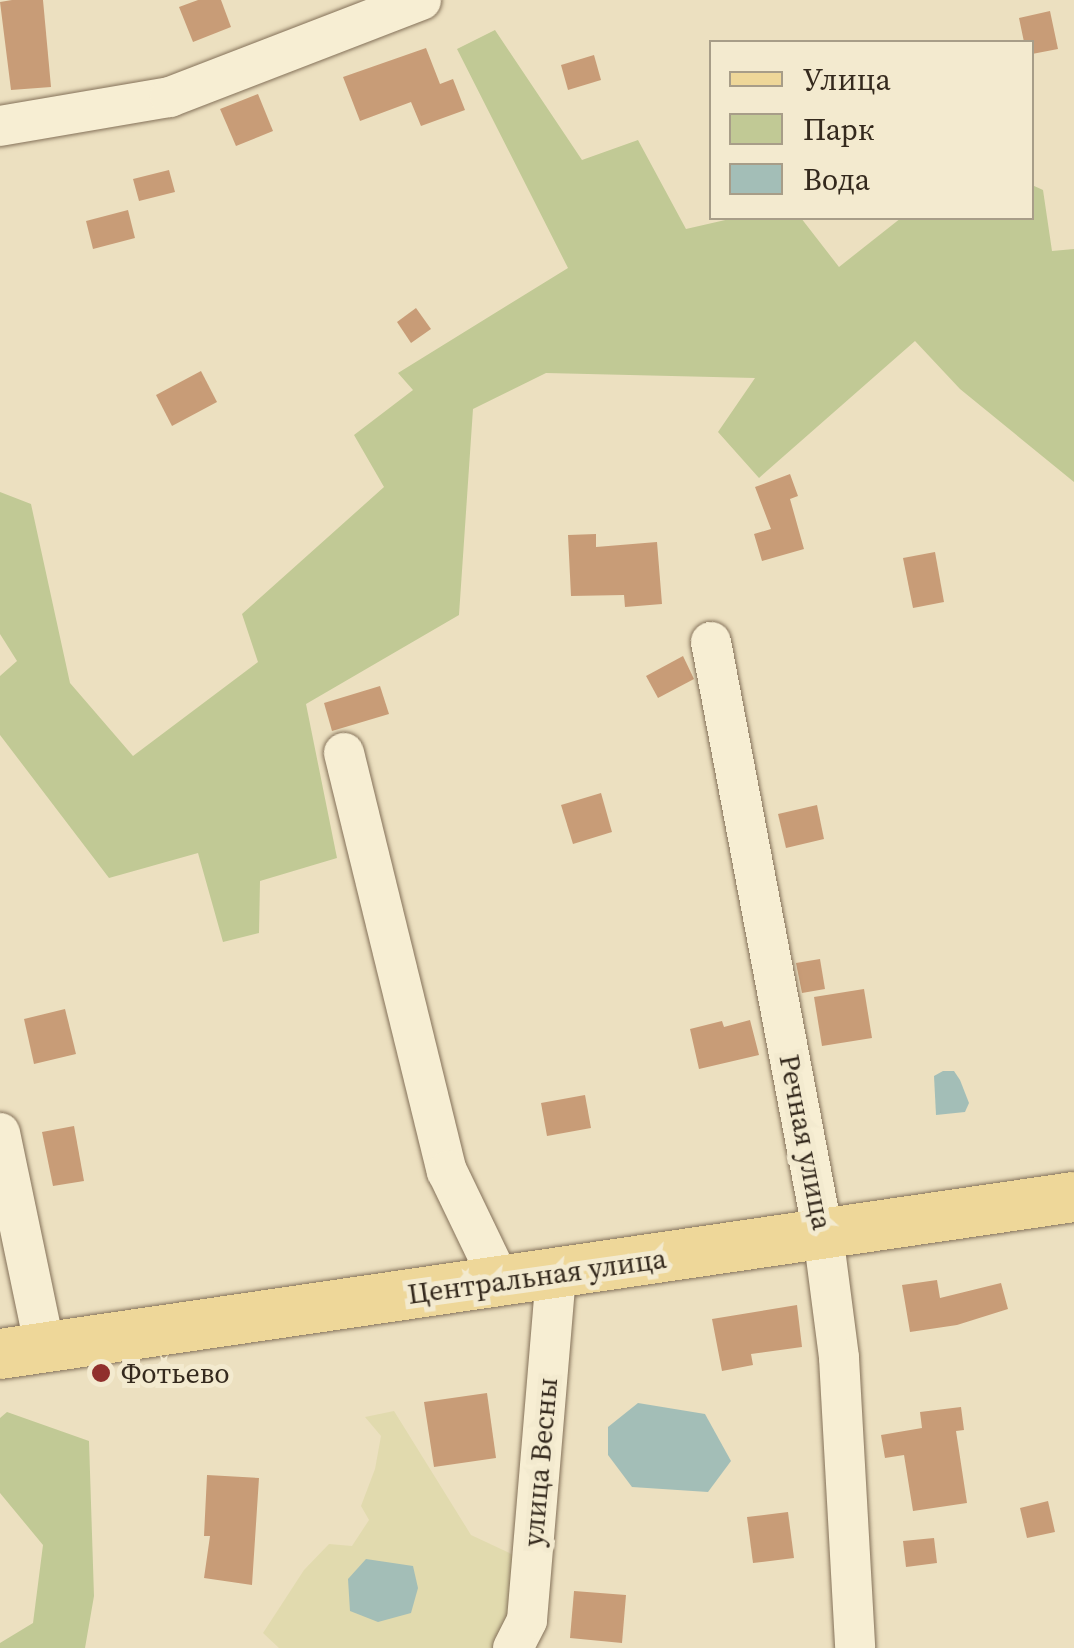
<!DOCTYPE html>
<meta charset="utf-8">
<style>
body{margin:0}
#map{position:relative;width:1074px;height:1648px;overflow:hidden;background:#ece0c0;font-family:"Source Serif 4",serif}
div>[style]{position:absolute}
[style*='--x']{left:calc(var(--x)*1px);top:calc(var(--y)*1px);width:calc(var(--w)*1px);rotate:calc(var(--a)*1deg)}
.farmland>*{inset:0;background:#e1daae}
.green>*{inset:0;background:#c1c995}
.water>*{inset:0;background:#a3beb7}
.building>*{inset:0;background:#c89c77}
.roads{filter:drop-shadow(0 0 2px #847159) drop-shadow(0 0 2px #847159)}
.minor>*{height:40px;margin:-20px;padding:0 20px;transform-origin:20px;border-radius:20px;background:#f7eed3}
.major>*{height:50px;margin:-25px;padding:0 25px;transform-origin:25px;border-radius:25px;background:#eed799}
.dots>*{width:28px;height:28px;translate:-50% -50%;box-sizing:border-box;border:5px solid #f3eacf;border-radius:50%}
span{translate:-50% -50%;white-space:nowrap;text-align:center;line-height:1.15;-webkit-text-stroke:10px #f3eacf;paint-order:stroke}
.street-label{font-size:28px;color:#34291d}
.poi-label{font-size:28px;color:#34291d}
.left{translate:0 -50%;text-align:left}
.legend{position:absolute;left:709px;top:40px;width:325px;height:180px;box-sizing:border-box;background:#f3eacf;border:2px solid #a79d88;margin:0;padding:12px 18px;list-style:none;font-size:30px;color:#34291d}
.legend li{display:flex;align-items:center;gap:20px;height:50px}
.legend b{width:50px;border:2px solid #a79d88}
</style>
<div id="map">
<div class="farmland">
<i style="clip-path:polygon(394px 1411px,471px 1535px,522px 1559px,501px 1648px,279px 1648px,263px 1633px,304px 1570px,329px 1544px,352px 1546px,369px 1520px,361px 1506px,375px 1469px,381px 1436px,365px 1417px)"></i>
</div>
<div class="green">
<i style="clip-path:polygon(495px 30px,582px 160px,638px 140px,686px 229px,734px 218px,801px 218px,839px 267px,901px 218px,1032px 218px,1032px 185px,1043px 190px,1052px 251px,1074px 249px,1074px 482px,960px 389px,915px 341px,759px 478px,718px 432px,755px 378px,546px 373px,473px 409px,459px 615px,306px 704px,337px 858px,260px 881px,259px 933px,223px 942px,198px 853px,109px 878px,0 735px,0 676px,17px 661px,0 634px,0 492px,31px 504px,70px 683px,133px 756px,258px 662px,242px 614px,384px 487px,354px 435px,413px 390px,398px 373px,568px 268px,457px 49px)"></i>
<i style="clip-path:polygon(7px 1412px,89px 1441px,94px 1596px,85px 1648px,0 1648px,0 1643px,33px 1623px,43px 1545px,0 1493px,0 1418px)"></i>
</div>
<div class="water">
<i style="clip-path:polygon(943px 1071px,954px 1071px,960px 1080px,969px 1103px,965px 1112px,936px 1115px,934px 1076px)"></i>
<i style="clip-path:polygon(638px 1403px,705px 1414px,731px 1461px,708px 1492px,632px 1487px,608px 1455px,608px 1427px)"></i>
<i style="clip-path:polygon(366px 1559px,413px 1566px,418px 1588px,411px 1613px,378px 1622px,350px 1611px,348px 1579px)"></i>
</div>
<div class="building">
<i style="clip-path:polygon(12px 0,43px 0,51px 87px,11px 90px,0 2px)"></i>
<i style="clip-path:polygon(198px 0,221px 0,231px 27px,193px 42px,179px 7px)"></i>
<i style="clip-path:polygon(1050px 11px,1058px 49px,1032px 54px,1032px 42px,1024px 42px,1019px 18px)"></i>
<i style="clip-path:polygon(426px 48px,440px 84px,453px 79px,465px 110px,421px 126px,411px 102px,360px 121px,343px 77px)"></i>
<i style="clip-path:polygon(594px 55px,601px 80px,568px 90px,561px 65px)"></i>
<i style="clip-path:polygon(258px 94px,273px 131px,236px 146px,220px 109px)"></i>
<i style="clip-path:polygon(169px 170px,175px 192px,139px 201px,133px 179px)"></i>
<i style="clip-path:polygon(128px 210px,135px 238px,93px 249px,86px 221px)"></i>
<i style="clip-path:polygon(416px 308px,431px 329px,411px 343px,397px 322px)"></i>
<i style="clip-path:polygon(201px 371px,217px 402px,172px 426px,156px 395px)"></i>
<i style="clip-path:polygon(790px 474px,798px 496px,790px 499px,804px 549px,762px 561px,754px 534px,771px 529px,755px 487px)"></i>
<i style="clip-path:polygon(596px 534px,596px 547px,657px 542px,662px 604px,625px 607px,624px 595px,571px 596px,568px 535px)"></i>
<i style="clip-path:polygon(935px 552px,944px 602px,913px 608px,903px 558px)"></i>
<i style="clip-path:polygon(683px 656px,694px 679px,658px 698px,646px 676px)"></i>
<i style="clip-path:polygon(380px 686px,389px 714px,332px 731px,324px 703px)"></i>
<i style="clip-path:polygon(601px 793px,612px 832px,573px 844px,561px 805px)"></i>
<i style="clip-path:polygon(817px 805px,824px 839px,786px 848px,778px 814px)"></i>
<i style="clip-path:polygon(820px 959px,825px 989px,802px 993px,796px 963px)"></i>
<i style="clip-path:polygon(864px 989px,872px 1038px,822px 1046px,814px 997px)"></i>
<i style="clip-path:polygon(65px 1009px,76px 1054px,34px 1064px,24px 1019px)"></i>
<i style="clip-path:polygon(750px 1020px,759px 1055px,699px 1069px,690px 1029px,722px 1021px,724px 1027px)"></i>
<i style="clip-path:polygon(585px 1095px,591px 1128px,547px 1136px,541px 1103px)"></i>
<i style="clip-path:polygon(74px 1126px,84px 1181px,53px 1186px,42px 1132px)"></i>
<i style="clip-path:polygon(937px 1280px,940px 1298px,1001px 1283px,1008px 1309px,957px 1325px,910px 1332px,902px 1285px)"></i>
<i style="clip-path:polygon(797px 1305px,802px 1347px,751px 1354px,753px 1365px,722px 1371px,712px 1319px)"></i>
<i style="clip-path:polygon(487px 1393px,496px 1458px,434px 1467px,424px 1402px)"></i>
<i style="clip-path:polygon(961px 1407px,964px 1430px,956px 1431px,967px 1503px,913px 1511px,904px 1455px,885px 1458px,881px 1435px,922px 1428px,920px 1412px)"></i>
<i style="clip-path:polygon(207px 1475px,259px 1478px,252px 1585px,204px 1578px,210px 1536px,204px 1536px)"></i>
<i style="clip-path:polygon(1048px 1501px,1055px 1532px,1027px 1538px,1020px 1508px)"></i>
<i style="clip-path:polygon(788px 1512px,794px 1558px,753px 1563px,747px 1517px)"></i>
<i style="clip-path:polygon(934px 1538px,937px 1563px,906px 1567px,903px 1541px)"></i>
<i style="clip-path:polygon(574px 1591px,626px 1595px,622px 1643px,570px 1638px)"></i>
</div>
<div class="roads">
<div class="minor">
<i style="--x:0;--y:126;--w:172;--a:-9.7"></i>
<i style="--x:170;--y:97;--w:269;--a:-21.1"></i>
<i style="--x:711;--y:642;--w:603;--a:79.29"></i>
<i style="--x:823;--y:1234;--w:125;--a:82.6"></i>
<i style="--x:839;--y:1358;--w:290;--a:86.8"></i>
<i style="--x:344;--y:753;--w:431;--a:76.2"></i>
<i style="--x:447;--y:1171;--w:122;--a:64.3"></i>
<i style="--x:0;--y:1133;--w:220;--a:78.2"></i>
<i style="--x:513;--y:1648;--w:31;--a:-63"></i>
<i style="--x:527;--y:1620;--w:348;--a:-85.2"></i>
</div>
<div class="major">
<i style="--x:0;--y:1354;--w:1085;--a:-8.32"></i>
</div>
</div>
<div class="dots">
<i style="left:101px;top:1373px;background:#902f2c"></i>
</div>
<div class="street-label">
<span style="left:806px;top:1142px;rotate:79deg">Речная улица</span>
<span style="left:537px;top:1276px;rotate:-8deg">Центральная улица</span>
<span style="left:540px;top:1462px;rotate:-85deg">улица Весны</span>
</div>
<div class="poi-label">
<span class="left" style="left:121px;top:1373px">Фотьево</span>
</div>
<ul class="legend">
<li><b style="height:12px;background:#eed799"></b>Улица</li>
<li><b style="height:28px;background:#c1c995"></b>Парк</li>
<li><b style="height:28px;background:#a3beb7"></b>Вода</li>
</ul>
</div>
